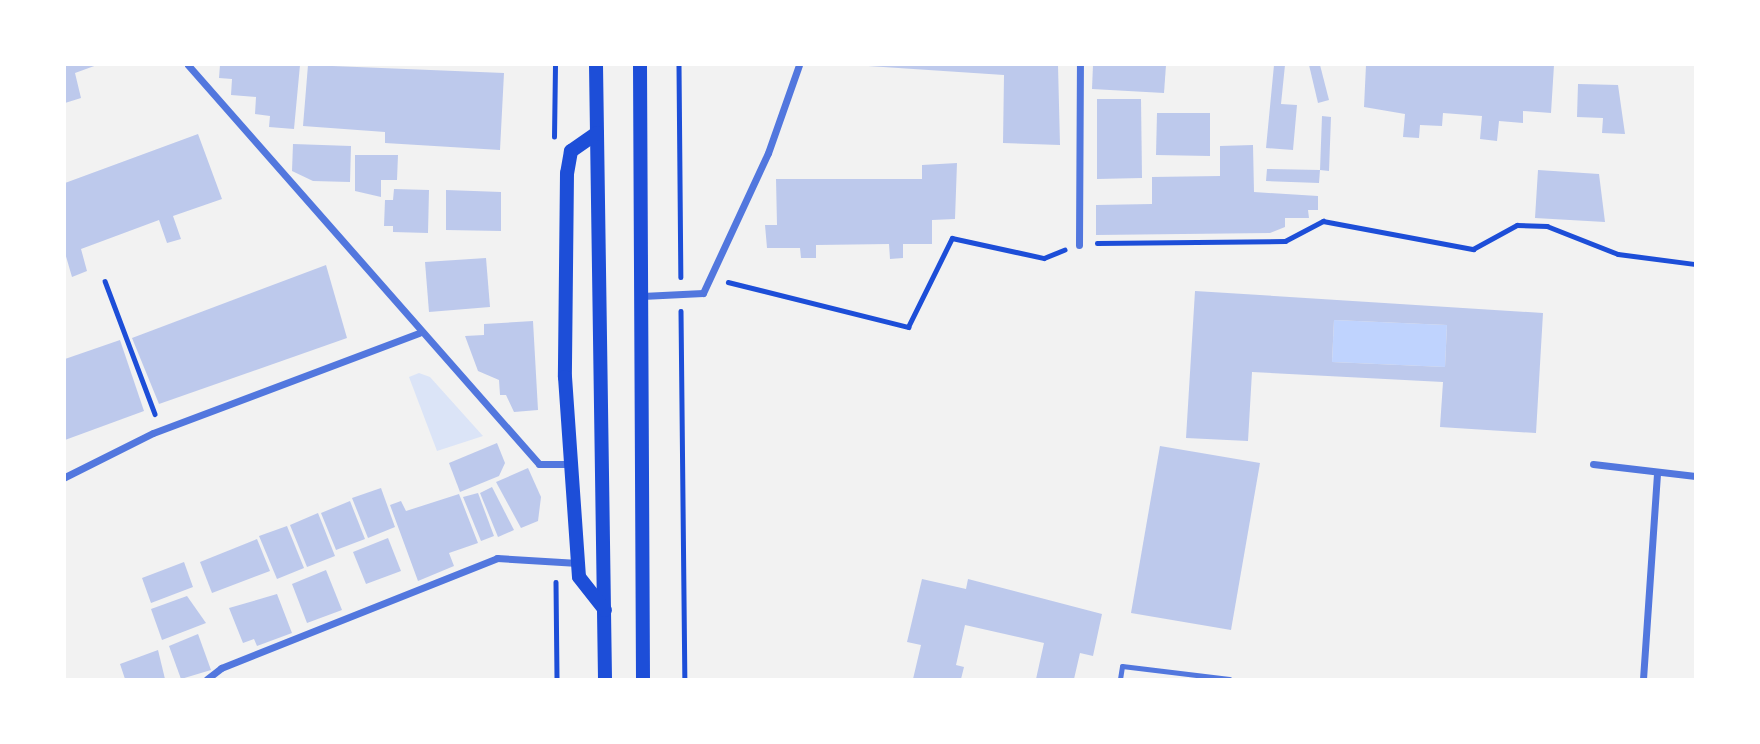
<!DOCTYPE html>
<style>
body{margin:0}
#map{position:relative;width:1760px;height:744px;overflow:hidden;background:#f2f2f2;font-family:"Alegreya Sans",sans-serif}
div>[style]{position:absolute}
[style*='--x']{left:calc(var(--x)*1px);top:calc(var(--y)*1px);width:calc(var(--w)*1px);rotate:calc(var(--a)*1deg)}
.green>*{inset:0;background:#dbe4f7}
.water>*{inset:0;background:#bfd3fe}
.building>*{inset:0;background:#bdc9ec}
.path>*{height:4.5px;margin:-2.25px;padding:0 2.25px;transform-origin:2.25px;border-radius:2.25px;background:#1d4ed8}
.service>*{height:5px;margin:-2.5px;padding:0 2.5px;transform-origin:2.5px;border-radius:2.5px;background:#5277de}
.minor>*{height:7px;margin:-3.5px;padding:0 3.5px;transform-origin:3.5px;border-radius:3.5px;background:#5277de}
.secondary>*{height:14px;margin:-7px;padding:0 7px;transform-origin:7px;border-radius:7px;background:#1d4ed8}
span{translate:-50% -50%;white-space:nowrap;text-align:center;line-height:1.15;-webkit-text-stroke:5px #fff;paint-order:stroke}
.frame{position:absolute;inset:0;border:66px solid #fff;pointer-events:none}
</style>
<div id="map">
<div class="green">
<i style="clip-path:polygon(419px 373px,430px 377px,483px 436px,437px 451px,409px 377px)"></i>
</div>
<div class="water">
<i style="clip-path:polygon(1334px 320px,1447px 325px,1445px 367px,1332px 362px)"></i>
</div>
<div class="building">
<i style="clip-path:polygon(65px 65px,97px 65px,75px 73px,81px 98px,65px 103px)"></i>
<i style="clip-path:polygon(220px 65px,300px 65px,294px 129px,269px 127px,270px 116px,255px 114px,256px 97px,231px 95px,232px 79px,219px 78px)"></i>
<i style="clip-path:polygon(308px 65px,504px 73px,500px 150px,385px 143px,385px 132px,303px 126px)"></i>
<i style="clip-path:polygon(853px 65px,1058px 65px,1060px 145px,1003px 143px,1004px 75px)"></i>
<i style="clip-path:polygon(1093px 65px,1166px 65px,1164px 93px,1092px 89px)"></i>
<i style="clip-path:polygon(1274px 65px,1285px 65px,1281px 104px,1297px 105px,1293px 150px,1266px 148px)"></i>
<i style="clip-path:polygon(1309px 65px,1320px 65px,1329px 100px,1318px 103px)"></i>
<i style="clip-path:polygon(1366px 65px,1554px 65px,1551px 113px,1523px 111px,1523px 123px,1499px 121px,1497px 141px,1480px 139px,1482px 116px,1443px 113px,1442px 126px,1420px 125px,1419px 138px,1403px 137px,1405px 114px,1364px 107px)"></i>
<i style="clip-path:polygon(1578px 84px,1618px 85px,1625px 134px,1602px 133px,1603px 118px,1577px 117px)"></i>
<i style="clip-path:polygon(1097px 99px,1141px 99px,1142px 178px,1097px 179px)"></i>
<i style="clip-path:polygon(1157px 113px,1210px 113px,1210px 156px,1156px 155px)"></i>
<i style="clip-path:polygon(1322px 116px,1331px 117px,1329px 171px,1320px 170px,1319px 183px,1266px 181px,1267px 169px,1320px 170px)"></i>
<i style="clip-path:polygon(198px 134px,222px 199px,173px 216px,181px 239px,167px 243px,159px 220px,81px 249px,87px 271px,72px 277px,65px 253px,65px 183px)"></i>
<i style="clip-path:polygon(293px 144px,351px 146px,350px 182px,313px 181px,292px 171px)"></i>
<i style="clip-path:polygon(1253px 145px,1254px 192px,1318px 196px,1318px 210px,1308px 210px,1309px 218px,1285px 218px,1285px 227px,1270px 233px,1096px 235px,1096px 205px,1152px 204px,1152px 177px,1220px 176px,1220px 146px)"></i>
<i style="clip-path:polygon(355px 155px,398px 155px,397px 180px,381px 180px,381px 197px,355px 191px)"></i>
<i style="clip-path:polygon(957px 163px,955px 219px,932px 220px,932px 244px,903px 244px,903px 258px,890px 259px,889px 244px,816px 245px,816px 258px,801px 258px,800px 248px,767px 248px,765px 225px,777px 225px,776px 179px,922px 179px,922px 165px)"></i>
<i style="clip-path:polygon(1538px 170px,1599px 174px,1605px 222px,1535px 218px)"></i>
<i style="clip-path:polygon(394px 189px,429px 190px,428px 233px,393px 232px,393px 226px,384px 226px,385px 200px,393px 200px)"></i>
<i style="clip-path:polygon(446px 190px,501px 192px,501px 231px,446px 230px)"></i>
<i style="clip-path:polygon(486px 258px,490px 307px,429px 312px,425px 262px)"></i>
<i style="clip-path:polygon(326px 265px,347px 338px,159px 404px,132px 338px)"></i>
<i style="clip-path:polygon(evenodd,1195px 291px,1543px 313px,1536px 433px,1440px 427px,1443px 382px,1252px 372px,1248px 441px,1186px 438px,1195px 291px,1334px 320px,1447px 325px,1445px 367px,1332px 362px,1334px 320px)"></i>
<i style="clip-path:polygon(533px 321px,538px 410px,514px 412px,506px 395px,500px 395px,499px 380px,478px 371px,465px 336px,484px 335px,484px 324px)"></i>
<i style="clip-path:polygon(120px 340px,144px 411px,65px 440px,65px 359px)"></i>
<i style="clip-path:polygon(497px 443px,505px 463px,499px 476px,460px 492px,449px 463px)"></i>
<i style="clip-path:polygon(1160px 446px,1260px 463px,1231px 630px,1131px 613px)"></i>
<i style="clip-path:polygon(528px 468px,541px 497px,538px 521px,521px 528px,496px 482px)"></i>
<i style="clip-path:polygon(492px 487px,514px 530px,498px 537px,480px 493px)"></i>
<i style="clip-path:polygon(381px 488px,395px 527px,368px 538px,352px 498px)"></i>
<i style="clip-path:polygon(478px 493px,494px 536px,481px 541px,463px 497px)"></i>
<i style="clip-path:polygon(459px 494px,478px 543px,449px 553px,454px 566px,418px 581px,390px 505px,401px 501px,406px 511px)"></i>
<i style="clip-path:polygon(350px 501px,365px 539px,336px 550px,321px 513px)"></i>
<i style="clip-path:polygon(318px 513px,335px 556px,307px 567px,290px 525px)"></i>
<i style="clip-path:polygon(287px 526px,304px 568px,277px 579px,259px 536px)"></i>
<i style="clip-path:polygon(388px 538px,401px 571px,366px 584px,353px 552px)"></i>
<i style="clip-path:polygon(257px 539px,270px 571px,212px 593px,200px 562px)"></i>
<i style="clip-path:polygon(184px 562px,193px 587px,151px 603px,142px 578px)"></i>
<i style="clip-path:polygon(326px 570px,342px 610px,307px 623px,292px 584px)"></i>
<i style="clip-path:polygon(922px 579px,966px 589px,968px 579px,1102px 614px,1093px 656px,1080px 653px,1074px 679px,1036px 679px,1044px 643px,965px 625px,956px 665px,964px 667px,961px 679px,913px 679px,921px 645px,907px 642px)"></i>
<i style="clip-path:polygon(277px 594px,292px 633px,257px 646px,254px 639px,243px 643px,229px 608px)"></i>
<i style="clip-path:polygon(187px 596px,206px 623px,162px 640px,151px 609px)"></i>
<i style="clip-path:polygon(198px 634px,211px 670px,181px 679px,169px 646px)"></i>
<i style="clip-path:polygon(158px 650px,165px 679px,125px 679px,120px 664px)"></i>
</div>
<div class="path">
<i style="--x:679;--y:65;--w:212;--a:89.5"></i>
<i style="--x:554;--y:137;--w:72;--a:-89.2"></i>
<i style="--x:1097;--y:243;--w:188;--a:-0.6"></i>
<i style="--x:1285;--y:241;--w:43;--a:-27.8"></i>
<i style="--x:1323;--y:221;--w:153;--a:10.6"></i>
<i style="--x:1473;--y:249;--w:50;--a:-28.6"></i>
<i style="--x:1517;--y:225;--w:30;--a:2"></i>
<i style="--x:1547;--y:226;--w:76;--a:21.5"></i>
<i style="--x:1618;--y:254;--w:78;--a:7.4"></i>
<i style="--x:105;--y:281;--w:142;--a:69.4"></i>
<i style="--x:728;--y:282;--w:186;--a:14"></i>
<i style="--x:908;--y:327;--w:99;--a:-63.7"></i>
<i style="--x:952;--y:238;--w:94;--a:12.3"></i>
<i style="--x:1044;--y:258;--w:22;--a:-22"></i>
<i style="--x:681;--y:311;--w:368;--a:89.4"></i>
<i style="--x:556;--y:582;--w:97;--a:89.4"></i>
</div>
<div class="service">
<i style="--x:1120;--y:679;--w:13;--a:-81"></i>
<i style="--x:1122;--y:666;--w:108;--a:6.9"></i>
</div>
<div class="minor">
<i style="--x:188;--y:65;--w:531;--a:48.66"></i>
<i style="--x:539;--y:464;--w:31;--a:0"></i>
<i style="--x:1079;--y:245;--w:180;--a:-89.7"></i>
<i style="--x:642;--y:296;--w:61;--a:-2.8"></i>
<i style="--x:703;--y:293;--w:154;--a:-65.1"></i>
<i style="--x:768;--y:153;--w:93;--a:-70.6"></i>
<i style="--x:1593;--y:464;--w:103;--a:6.7"></i>
<i style="--x:65;--y:477;--w:98;--a:-26.6"></i>
<i style="--x:153;--y:433;--w:284;--a:-20.6"></i>
<i style="--x:207;--y:679;--w:18;--a:-38"></i>
<i style="--x:221;--y:668;--w:297;--a:-21.7"></i>
<i style="--x:497;--y:558;--w:81;--a:3.5"></i>
<i style="--x:1643;--y:679;--w:205;--a:-86.1"></i>
</div>
<div class="secondary">
<i style="--x:596;--y:65;--w:614;--a:89.16"></i>
<i style="--x:640;--y:65;--w:614;--a:89.72"></i>
<i style="--x:597;--y:133;--w:32;--a:145"></i>
<i style="--x:571;--y:151;--w:22;--a:100"></i>
<i style="--x:567;--y:173;--w:204;--a:90.6"></i>
<i style="--x:565;--y:377;--w:200;--a:86"></i>
<i style="--x:579;--y:577;--w:42;--a:51.8"></i>
</div>
<div class="frame"></div>
</div>
